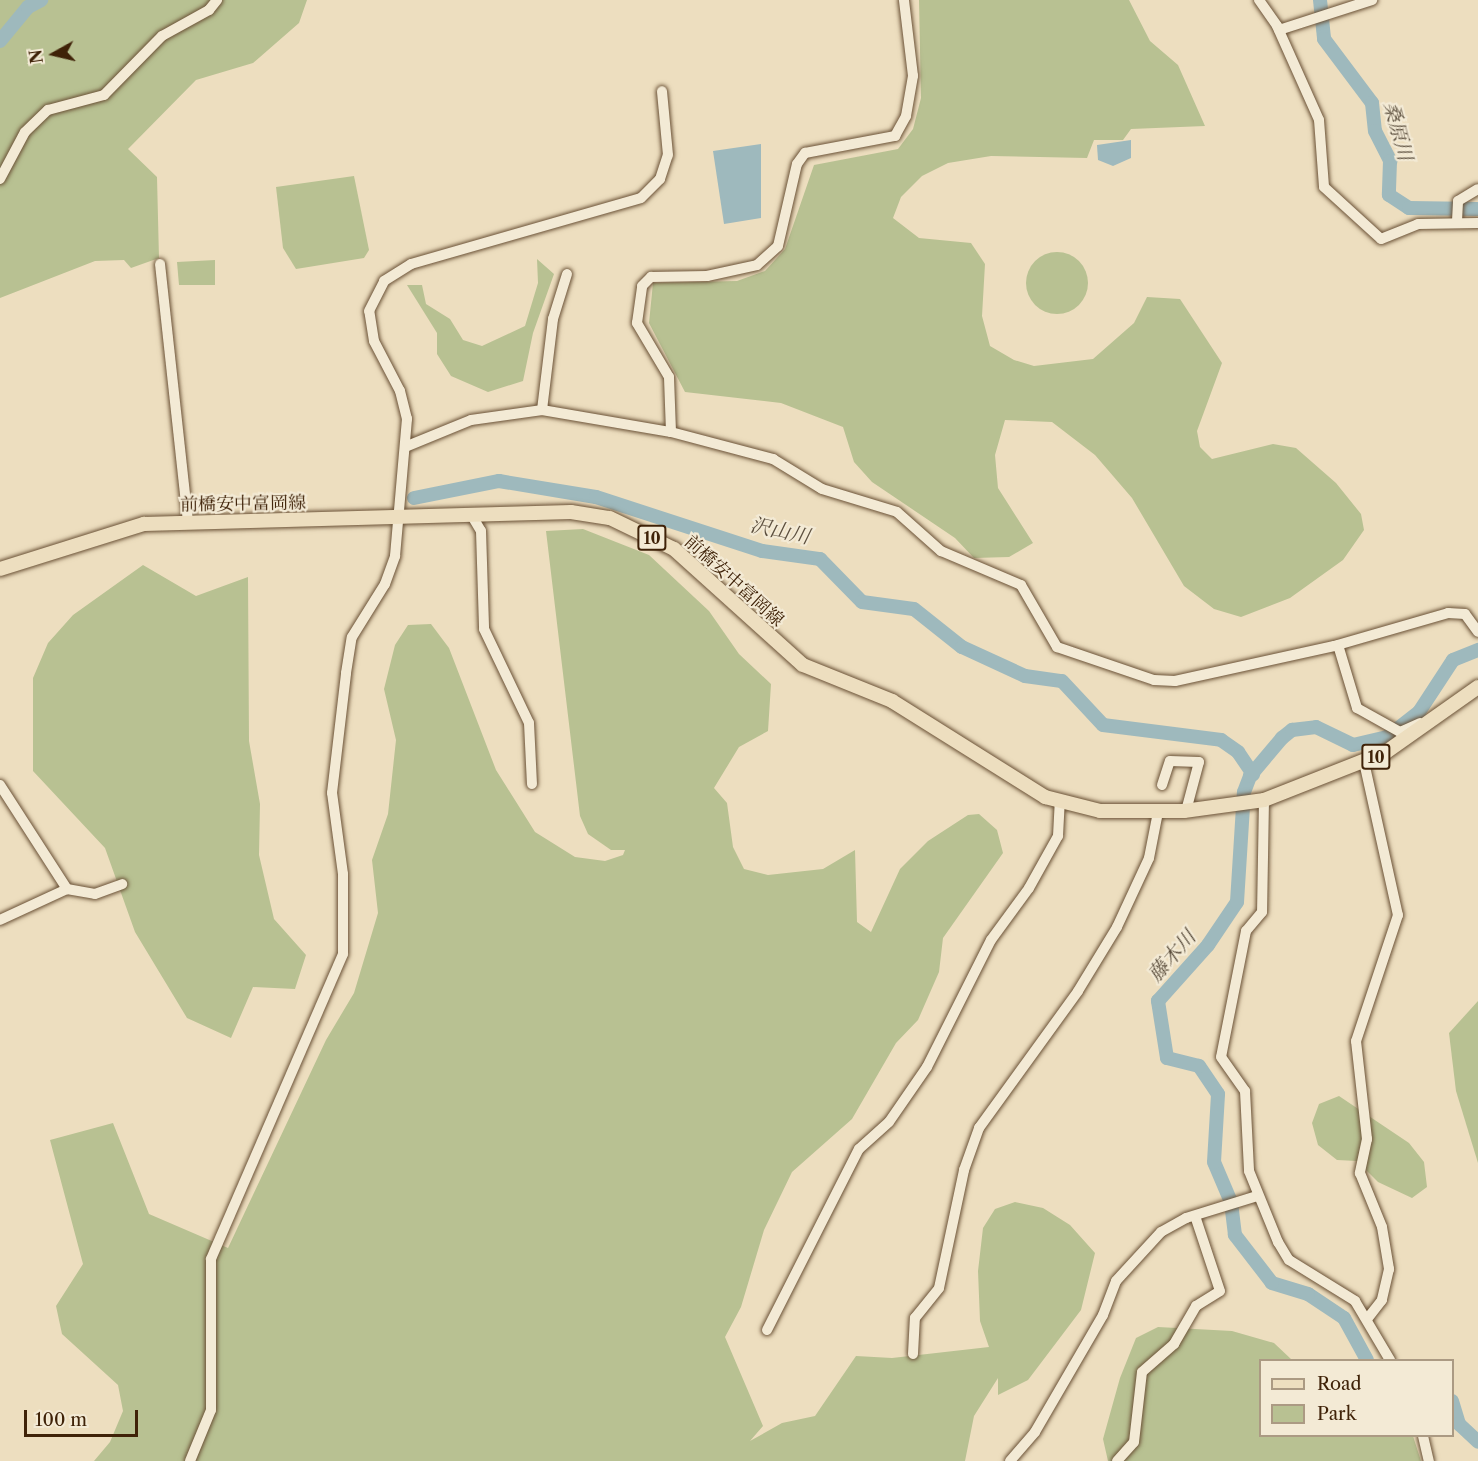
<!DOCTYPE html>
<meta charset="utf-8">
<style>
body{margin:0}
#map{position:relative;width:1478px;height:1461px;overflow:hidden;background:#eddebf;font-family:"Libre Caslon Text","Noto Serif JP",serif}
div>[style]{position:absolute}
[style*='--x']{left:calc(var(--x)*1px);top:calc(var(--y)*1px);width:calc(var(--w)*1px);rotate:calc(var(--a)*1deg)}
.green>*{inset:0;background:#b8c192}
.round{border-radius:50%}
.water>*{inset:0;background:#9eb9bd}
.river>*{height:14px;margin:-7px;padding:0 7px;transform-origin:7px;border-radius:7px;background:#9eb9bd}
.roads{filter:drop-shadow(0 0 2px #6a5136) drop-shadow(0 0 2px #6a5136)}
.minor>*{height:10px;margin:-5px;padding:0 5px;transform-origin:5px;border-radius:5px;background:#f3ead5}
.major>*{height:14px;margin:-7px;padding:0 7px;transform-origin:7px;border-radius:7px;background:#eddebf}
span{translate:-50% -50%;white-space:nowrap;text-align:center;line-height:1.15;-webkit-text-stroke:4.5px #f3ead5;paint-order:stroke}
.shield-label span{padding:2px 4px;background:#f3ead5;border:2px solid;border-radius:4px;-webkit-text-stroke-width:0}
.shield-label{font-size:16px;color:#3f2208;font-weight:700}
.street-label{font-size:18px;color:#3f2208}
.water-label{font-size:20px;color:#5c4f3e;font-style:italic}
.legend{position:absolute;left:1259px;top:1359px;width:195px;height:78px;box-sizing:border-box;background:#f3ead5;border:2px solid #ab9a83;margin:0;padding:8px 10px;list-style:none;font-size:18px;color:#3f2208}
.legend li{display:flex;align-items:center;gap:12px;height:30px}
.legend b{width:30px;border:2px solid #ab9a83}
.north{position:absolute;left:24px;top:24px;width:60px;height:60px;-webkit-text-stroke:4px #f3ead5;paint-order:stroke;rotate:262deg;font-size:16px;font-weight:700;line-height:24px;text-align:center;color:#3f2208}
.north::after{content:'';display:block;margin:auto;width:21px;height:27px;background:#3f2208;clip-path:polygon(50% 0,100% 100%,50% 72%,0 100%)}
.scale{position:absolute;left:24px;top:1410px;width:114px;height:27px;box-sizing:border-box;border:3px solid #3f2208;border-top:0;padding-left:8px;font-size:18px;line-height:21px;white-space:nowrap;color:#3f2208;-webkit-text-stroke:4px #f3ead5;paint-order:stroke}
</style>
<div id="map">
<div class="green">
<i style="clip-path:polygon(0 0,307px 0,299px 23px,253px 63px,196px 80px,128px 149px,157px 177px,159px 258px,131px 268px,124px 260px,95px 261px,0 298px)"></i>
<i style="clip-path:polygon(919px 0,1129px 0,1150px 41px,1178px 65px,1205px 126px,1131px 129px,1123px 140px,1094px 140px,1087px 158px,991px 156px,948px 163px,922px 176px,901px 197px,893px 218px,919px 238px,971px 243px,985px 264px,982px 316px,990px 346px,1014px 360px,1034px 366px,1093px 359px,1134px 323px,1147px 297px,1180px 299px,1222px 363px,1197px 431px,1200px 447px,1212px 459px,1273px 444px,1296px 448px,1336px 483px,1361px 514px,1364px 530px,1343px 560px,1290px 598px,1241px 617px,1214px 609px,1184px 586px,1132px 498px,1095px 455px,1052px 422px,1005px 420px,995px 455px,998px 488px,1033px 543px,1009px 557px,974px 558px,955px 538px,872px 482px,854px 462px,843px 427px,781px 403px,685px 392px,649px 323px,653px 283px,737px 281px,765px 271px,785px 249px,814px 165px,898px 149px,913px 129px,921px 98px)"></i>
<i style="clip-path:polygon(354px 176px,369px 250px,364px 258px,296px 269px,283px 248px,276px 187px)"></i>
<i class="round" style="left:1026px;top:252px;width:62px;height:62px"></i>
<i style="clip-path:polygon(537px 259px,554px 274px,533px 333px,523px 381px,488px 392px,451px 376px,437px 354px,437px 333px,407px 285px,422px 285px,426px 304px,450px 319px,463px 340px,482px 346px,525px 326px,538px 283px)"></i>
<i style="clip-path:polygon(215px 260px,215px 285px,179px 285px,177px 262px)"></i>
<i style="clip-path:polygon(583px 529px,649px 555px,709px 611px,739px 654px,771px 684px,768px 731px,739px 747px,714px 788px,727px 803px,733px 847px,744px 869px,768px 875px,823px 869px,855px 850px,857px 922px,871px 932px,900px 869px,928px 841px,968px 815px,979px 814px,997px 830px,1003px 853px,943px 938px,939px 972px,918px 1020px,896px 1043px,852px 1119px,792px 1172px,764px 1230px,741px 1307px,725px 1337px,763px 1426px,750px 1441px,782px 1423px,815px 1416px,856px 1356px,892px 1358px,989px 1347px,980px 1321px,978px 1271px,983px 1228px,995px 1209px,1015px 1202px,1043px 1208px,1070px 1225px,1095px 1253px,1081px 1310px,1028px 1380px,998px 1395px,998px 1378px,974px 1416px,965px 1461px,94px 1461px,110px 1442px,123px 1411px,118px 1385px,62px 1334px,56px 1306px,83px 1264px,50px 1140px,113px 1123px,149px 1214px,228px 1248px,326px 1040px,354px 993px,378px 913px,372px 860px,388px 814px,396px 740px,384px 689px,395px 645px,408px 625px,431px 624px,449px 648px,496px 770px,535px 832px,575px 857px,605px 861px,623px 855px,625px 850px,611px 850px,588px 834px,580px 816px,546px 531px)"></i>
<i style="clip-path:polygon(143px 565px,196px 596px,248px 577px,249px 741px,260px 804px,259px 855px,274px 919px,306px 955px,295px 989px,253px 987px,231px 1038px,187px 1018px,135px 932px,105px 848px,33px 771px,33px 678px,48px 643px,73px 615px)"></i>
<i style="clip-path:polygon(1478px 1001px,1478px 1163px,1456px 1091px,1449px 1033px)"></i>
<i style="clip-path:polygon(1339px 1096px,1409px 1143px,1424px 1162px,1427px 1187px,1412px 1198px,1378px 1182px,1357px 1161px,1337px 1160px,1318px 1145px,1312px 1123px,1319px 1104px)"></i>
<i style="clip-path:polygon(1158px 1327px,1232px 1331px,1274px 1343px,1292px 1360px,1260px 1360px,1260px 1436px,1413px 1436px,1421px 1461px,1108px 1461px,1103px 1439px,1120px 1378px,1136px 1338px)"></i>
</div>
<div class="water">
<i style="clip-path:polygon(1131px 140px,1131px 158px,1113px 166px,1098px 160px,1097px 145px)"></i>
<i style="clip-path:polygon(761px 144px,761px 218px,724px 224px,713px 151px)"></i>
</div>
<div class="river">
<i style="--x:1320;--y:0;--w:39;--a:84"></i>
<i style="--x:1324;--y:39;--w:80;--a:53.1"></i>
<i style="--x:1372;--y:103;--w:28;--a:84"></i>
<i style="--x:1375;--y:131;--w:34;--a:63"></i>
<i style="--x:1390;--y:161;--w:34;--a:92"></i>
<i style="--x:1389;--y:195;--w:24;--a:33"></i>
<i style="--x:1409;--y:208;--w:69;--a:0.8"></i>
<i style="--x:0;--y:41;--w:44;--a:-50.5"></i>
<i style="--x:28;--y:7;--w:15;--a:-28"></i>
<i style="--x:414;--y:498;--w:87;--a:-11.3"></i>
<i style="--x:499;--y:481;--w:98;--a:9.4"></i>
<i style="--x:596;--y:497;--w:175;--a:18"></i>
<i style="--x:762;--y:551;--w:59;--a:7.9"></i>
<i style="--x:820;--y:559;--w:60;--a:45.7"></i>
<i style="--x:862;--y:602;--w:52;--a:7.7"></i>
<i style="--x:914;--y:609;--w:61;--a:38.4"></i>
<i style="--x:962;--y:647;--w:69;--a:24.7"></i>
<i style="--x:1025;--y:676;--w:37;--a:8"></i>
<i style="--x:1062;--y:681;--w:60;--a:47"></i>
<i style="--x:1103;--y:725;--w:119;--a:7.2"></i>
<i style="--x:1221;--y:740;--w:21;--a:35"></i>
<i style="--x:1238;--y:752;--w:27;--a:56"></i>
<i style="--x:1367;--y:1360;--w:48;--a:-118.7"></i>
<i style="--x:1344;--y:1318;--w:43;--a:-146.3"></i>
<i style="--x:1308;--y:1294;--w:38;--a:-163"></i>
<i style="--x:1272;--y:1283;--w:61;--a:-127.6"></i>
<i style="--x:1235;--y:1235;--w:33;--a:-97"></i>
<i style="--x:1231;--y:1202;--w:43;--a:-113"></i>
<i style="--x:1214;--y:1162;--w:68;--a:-86.6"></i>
<i style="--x:1218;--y:1094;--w:34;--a:-124"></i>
<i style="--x:1199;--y:1066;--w:33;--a:-166"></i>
<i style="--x:1167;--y:1058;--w:58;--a:-99"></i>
<i style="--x:1158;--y:1001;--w:75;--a:-48.2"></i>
<i style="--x:1208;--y:945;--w:52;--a:-56"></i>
<i style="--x:1237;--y:902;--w:110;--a:-86.4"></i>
<i style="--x:1244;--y:792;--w:17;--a:-69"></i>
<i style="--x:1250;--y:776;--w:50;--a:-49.9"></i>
<i style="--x:1282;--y:738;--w:13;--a:-39"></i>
<i style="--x:1292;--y:730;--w:24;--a:-7"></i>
<i style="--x:1316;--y:727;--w:41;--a:25.9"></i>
<i style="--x:1353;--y:745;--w:35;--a:-13"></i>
<i style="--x:1387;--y:737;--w:41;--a:-38"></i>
<i style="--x:1419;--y:712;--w:62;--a:-56.8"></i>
<i style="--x:1453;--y:660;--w:27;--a:-22"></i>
<i style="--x:1452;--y:1401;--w:24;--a:73"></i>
<i style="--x:1459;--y:1424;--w:26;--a:43"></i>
</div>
<div class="roads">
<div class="minor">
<i style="--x:1259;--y:0;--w:32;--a:55"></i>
<i style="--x:1277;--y:26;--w:103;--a:65.9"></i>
<i style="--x:1319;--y:120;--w:67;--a:85.7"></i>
<i style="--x:1324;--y:187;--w:77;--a:42.4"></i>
<i style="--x:1381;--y:239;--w:40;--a:-22"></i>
<i style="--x:1418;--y:224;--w:60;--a:-1"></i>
<i style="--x:1279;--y:30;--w:98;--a:-17.9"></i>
<i style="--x:0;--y:179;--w:53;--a:-62"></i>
<i style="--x:25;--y:132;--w:32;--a:-44"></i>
<i style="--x:48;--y:110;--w:58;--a:-15"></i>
<i style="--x:104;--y:95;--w:83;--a:-45.5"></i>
<i style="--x:162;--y:36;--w:54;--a:-29"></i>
<i style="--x:209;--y:10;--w:13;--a:-51"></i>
<i style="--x:1457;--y:221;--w:20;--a:-87"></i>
<i style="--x:1458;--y:201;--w:23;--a:-31"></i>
<i style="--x:160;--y:264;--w:261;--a:83.8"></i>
<i style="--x:542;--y:410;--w:92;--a:-83.1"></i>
<i style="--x:553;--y:319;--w:47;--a:-72.7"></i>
<i style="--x:671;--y:432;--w:55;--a:-92.1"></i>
<i style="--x:669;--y:377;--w:63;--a:-120.7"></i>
<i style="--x:637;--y:323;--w:37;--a:-82"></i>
<i style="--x:642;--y:286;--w:13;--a:-45"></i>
<i style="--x:651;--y:277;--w:56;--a:-1"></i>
<i style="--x:707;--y:276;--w:51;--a:-12.4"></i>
<i style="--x:757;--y:265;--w:28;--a:-42"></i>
<i style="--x:778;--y:246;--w:84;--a:-77"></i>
<i style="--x:797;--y:164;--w:14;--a:-54"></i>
<i style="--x:805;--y:153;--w:92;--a:-10.7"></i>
<i style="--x:895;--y:136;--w:23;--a:-61"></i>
<i style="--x:906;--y:116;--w:41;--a:-80.1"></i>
<i style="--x:913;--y:76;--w:77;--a:-96.8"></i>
<i style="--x:405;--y:447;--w:71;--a:-22.2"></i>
<i style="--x:471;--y:420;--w:72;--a:-8"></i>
<i style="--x:542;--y:410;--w:131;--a:9.7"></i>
<i style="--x:671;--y:432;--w:106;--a:14.8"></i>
<i style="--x:773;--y:459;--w:57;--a:31.5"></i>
<i style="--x:822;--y:489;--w:78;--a:17"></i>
<i style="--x:897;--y:512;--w:59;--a:41.6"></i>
<i style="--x:941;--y:551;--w:87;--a:23"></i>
<i style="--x:1021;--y:585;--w:72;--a:59.9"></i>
<i style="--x:1057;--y:647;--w:102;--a:18.8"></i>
<i style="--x:1154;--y:680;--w:21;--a:3"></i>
<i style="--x:1175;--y:681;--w:163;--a:-12.4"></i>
<i style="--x:1334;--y:646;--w:119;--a:-16.1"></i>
<i style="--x:1448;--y:613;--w:17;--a:3"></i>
<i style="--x:1465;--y:614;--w:22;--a:54"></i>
<i style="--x:472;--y:516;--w:17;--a:59"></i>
<i style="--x:481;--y:531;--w:98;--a:88.2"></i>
<i style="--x:484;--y:629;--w:104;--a:64.4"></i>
<i style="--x:529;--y:723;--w:61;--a:87.2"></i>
<i style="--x:1338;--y:645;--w:66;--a:73.2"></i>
<i style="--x:1357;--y:708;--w:49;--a:29.2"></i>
<i style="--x:1400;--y:732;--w:22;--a:-24"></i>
<i style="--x:1364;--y:762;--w:157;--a:77.5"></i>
<i style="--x:1398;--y:915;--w:133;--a:108.4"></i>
<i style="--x:1356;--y:1041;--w:99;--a:83.6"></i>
<i style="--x:1367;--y:1139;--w:35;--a:102"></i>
<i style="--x:1360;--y:1173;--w:58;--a:67.8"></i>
<i style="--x:1382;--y:1227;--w:43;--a:80.5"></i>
<i style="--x:1389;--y:1269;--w:32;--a:103"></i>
<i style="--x:1382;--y:1300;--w:24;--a:128"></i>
<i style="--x:0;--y:785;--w:124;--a:57.2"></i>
<i style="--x:67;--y:889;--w:74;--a:155.2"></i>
<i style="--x:1162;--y:785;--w:25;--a:-72"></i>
<i style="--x:1170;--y:761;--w:29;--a:2"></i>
<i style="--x:1199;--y:762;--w:51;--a:104.9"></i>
<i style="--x:1264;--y:800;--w:112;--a:91"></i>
<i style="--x:1262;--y:912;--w:25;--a:130"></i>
<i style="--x:1246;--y:931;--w:128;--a:101.2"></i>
<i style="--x:1221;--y:1057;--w:42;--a:54.8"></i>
<i style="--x:1245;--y:1091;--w:80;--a:87.1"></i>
<i style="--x:1249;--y:1171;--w:77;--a:67.8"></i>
<i style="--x:1278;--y:1242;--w:21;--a:59"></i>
<i style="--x:1289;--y:1260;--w:78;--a:31.8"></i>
<i style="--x:1355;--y:1301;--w:69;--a:59.3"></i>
<i style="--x:67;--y:889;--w:28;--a:10"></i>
<i style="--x:95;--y:894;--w:29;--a:-20"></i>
<i style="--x:767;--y:1330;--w:203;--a:-63.1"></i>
<i style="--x:859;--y:1149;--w:40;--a:-42"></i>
<i style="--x:889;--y:1122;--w:67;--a:-55.4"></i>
<i style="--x:927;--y:1067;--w:142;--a:-63.3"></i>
<i style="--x:991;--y:940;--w:64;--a:-53.8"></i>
<i style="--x:1029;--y:888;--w:60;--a:-60.9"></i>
<i style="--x:1058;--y:836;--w:34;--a:-87"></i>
<i style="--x:913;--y:1354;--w:36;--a:-87"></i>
<i style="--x:915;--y:1318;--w:38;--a:-51"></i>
<i style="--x:939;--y:1288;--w:121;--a:-78"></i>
<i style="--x:964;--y:1170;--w:45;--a:-70.3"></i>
<i style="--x:979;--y:1128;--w:169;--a:-54.1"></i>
<i style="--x:1078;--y:991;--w:75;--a:-58.6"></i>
<i style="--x:1117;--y:927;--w:76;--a:-65.1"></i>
<i style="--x:1149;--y:858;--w:47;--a:-78.9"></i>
<i style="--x:1423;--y:1436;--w:26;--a:77"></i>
<i style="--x:190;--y:1461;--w:55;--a:-67.6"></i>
<i style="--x:211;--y:1410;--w:151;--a:-90"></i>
<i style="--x:211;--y:1259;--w:332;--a:-66.6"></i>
<i style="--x:343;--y:954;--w:80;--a:-90"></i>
<i style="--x:343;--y:874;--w:82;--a:-97.7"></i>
<i style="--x:332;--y:793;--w:121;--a:-83.3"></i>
<i style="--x:346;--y:673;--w:36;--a:-81"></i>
<i style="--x:352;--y:637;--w:62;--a:-58.1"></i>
<i style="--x:385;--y:584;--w:30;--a:-70"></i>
<i style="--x:395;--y:556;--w:138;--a:-85"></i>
<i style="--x:407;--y:419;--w:29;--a:-104"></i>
<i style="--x:400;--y:391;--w:56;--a:-117.5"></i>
<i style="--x:374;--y:341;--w:30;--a:-99"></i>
<i style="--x:369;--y:311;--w:34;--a:-63"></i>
<i style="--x:384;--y:281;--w:32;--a:-32"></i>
<i style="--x:411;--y:264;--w:239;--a:-16"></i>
<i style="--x:641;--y:198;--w:27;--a:-45"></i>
<i style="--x:660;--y:179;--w:25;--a:-72"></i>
<i style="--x:668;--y:155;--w:64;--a:-95.4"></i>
<i style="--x:1010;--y:1461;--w:38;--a:-49"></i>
<i style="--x:1035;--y:1432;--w:135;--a:-59.8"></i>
<i style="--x:1103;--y:1315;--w:36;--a:-69"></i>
<i style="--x:1116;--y:1281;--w:67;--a:-47.4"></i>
<i style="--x:1161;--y:1232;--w:29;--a:-29"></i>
<i style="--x:1186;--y:1218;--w:74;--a:-17.2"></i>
<i style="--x:1117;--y:1461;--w:25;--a:-48"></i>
<i style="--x:1134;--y:1442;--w:70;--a:-83.5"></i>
<i style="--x:1142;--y:1372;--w:43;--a:-41.2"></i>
<i style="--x:1174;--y:1344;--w:44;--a:-59.9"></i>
<i style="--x:1196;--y:1306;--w:28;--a:-32"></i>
<i style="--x:1220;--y:1291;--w:79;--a:-108.4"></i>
</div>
<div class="major">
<i style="--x:0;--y:569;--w:151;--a:-17.4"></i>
<i style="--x:144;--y:524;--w:427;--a:-1.6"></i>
<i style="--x:571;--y:512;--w:39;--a:9"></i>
<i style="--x:610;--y:518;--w:71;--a:25.8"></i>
<i style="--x:674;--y:549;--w:173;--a:42"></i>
<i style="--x:803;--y:665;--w:96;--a:22"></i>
<i style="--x:892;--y:701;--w:181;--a:32.1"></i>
<i style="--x:1045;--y:797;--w:57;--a:14.3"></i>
<i style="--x:1100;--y:811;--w:84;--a:0"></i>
<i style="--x:1184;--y:811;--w:81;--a:-7.8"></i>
<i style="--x:1264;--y:800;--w:131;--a:-21.5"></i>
<i style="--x:1386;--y:752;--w:113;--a:-35.2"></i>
</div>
</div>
<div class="shield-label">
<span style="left:652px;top:538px">10</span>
<span style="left:1376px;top:757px">10</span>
</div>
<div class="street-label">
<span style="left:243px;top:504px;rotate:-1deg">前橋安中富岡線</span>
<span style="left:734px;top:581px;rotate:42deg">前橋安中富岡線</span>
</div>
<div class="water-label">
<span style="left:1398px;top:131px;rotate:75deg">桑原川</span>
<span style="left:780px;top:531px;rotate:12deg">沢山川</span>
<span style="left:1172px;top:956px;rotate:-49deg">藤木川</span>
</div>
<ul class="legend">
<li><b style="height:8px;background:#eddebf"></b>Road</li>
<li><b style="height:16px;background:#b8c192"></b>Park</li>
</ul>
<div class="north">N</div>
<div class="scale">100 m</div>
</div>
